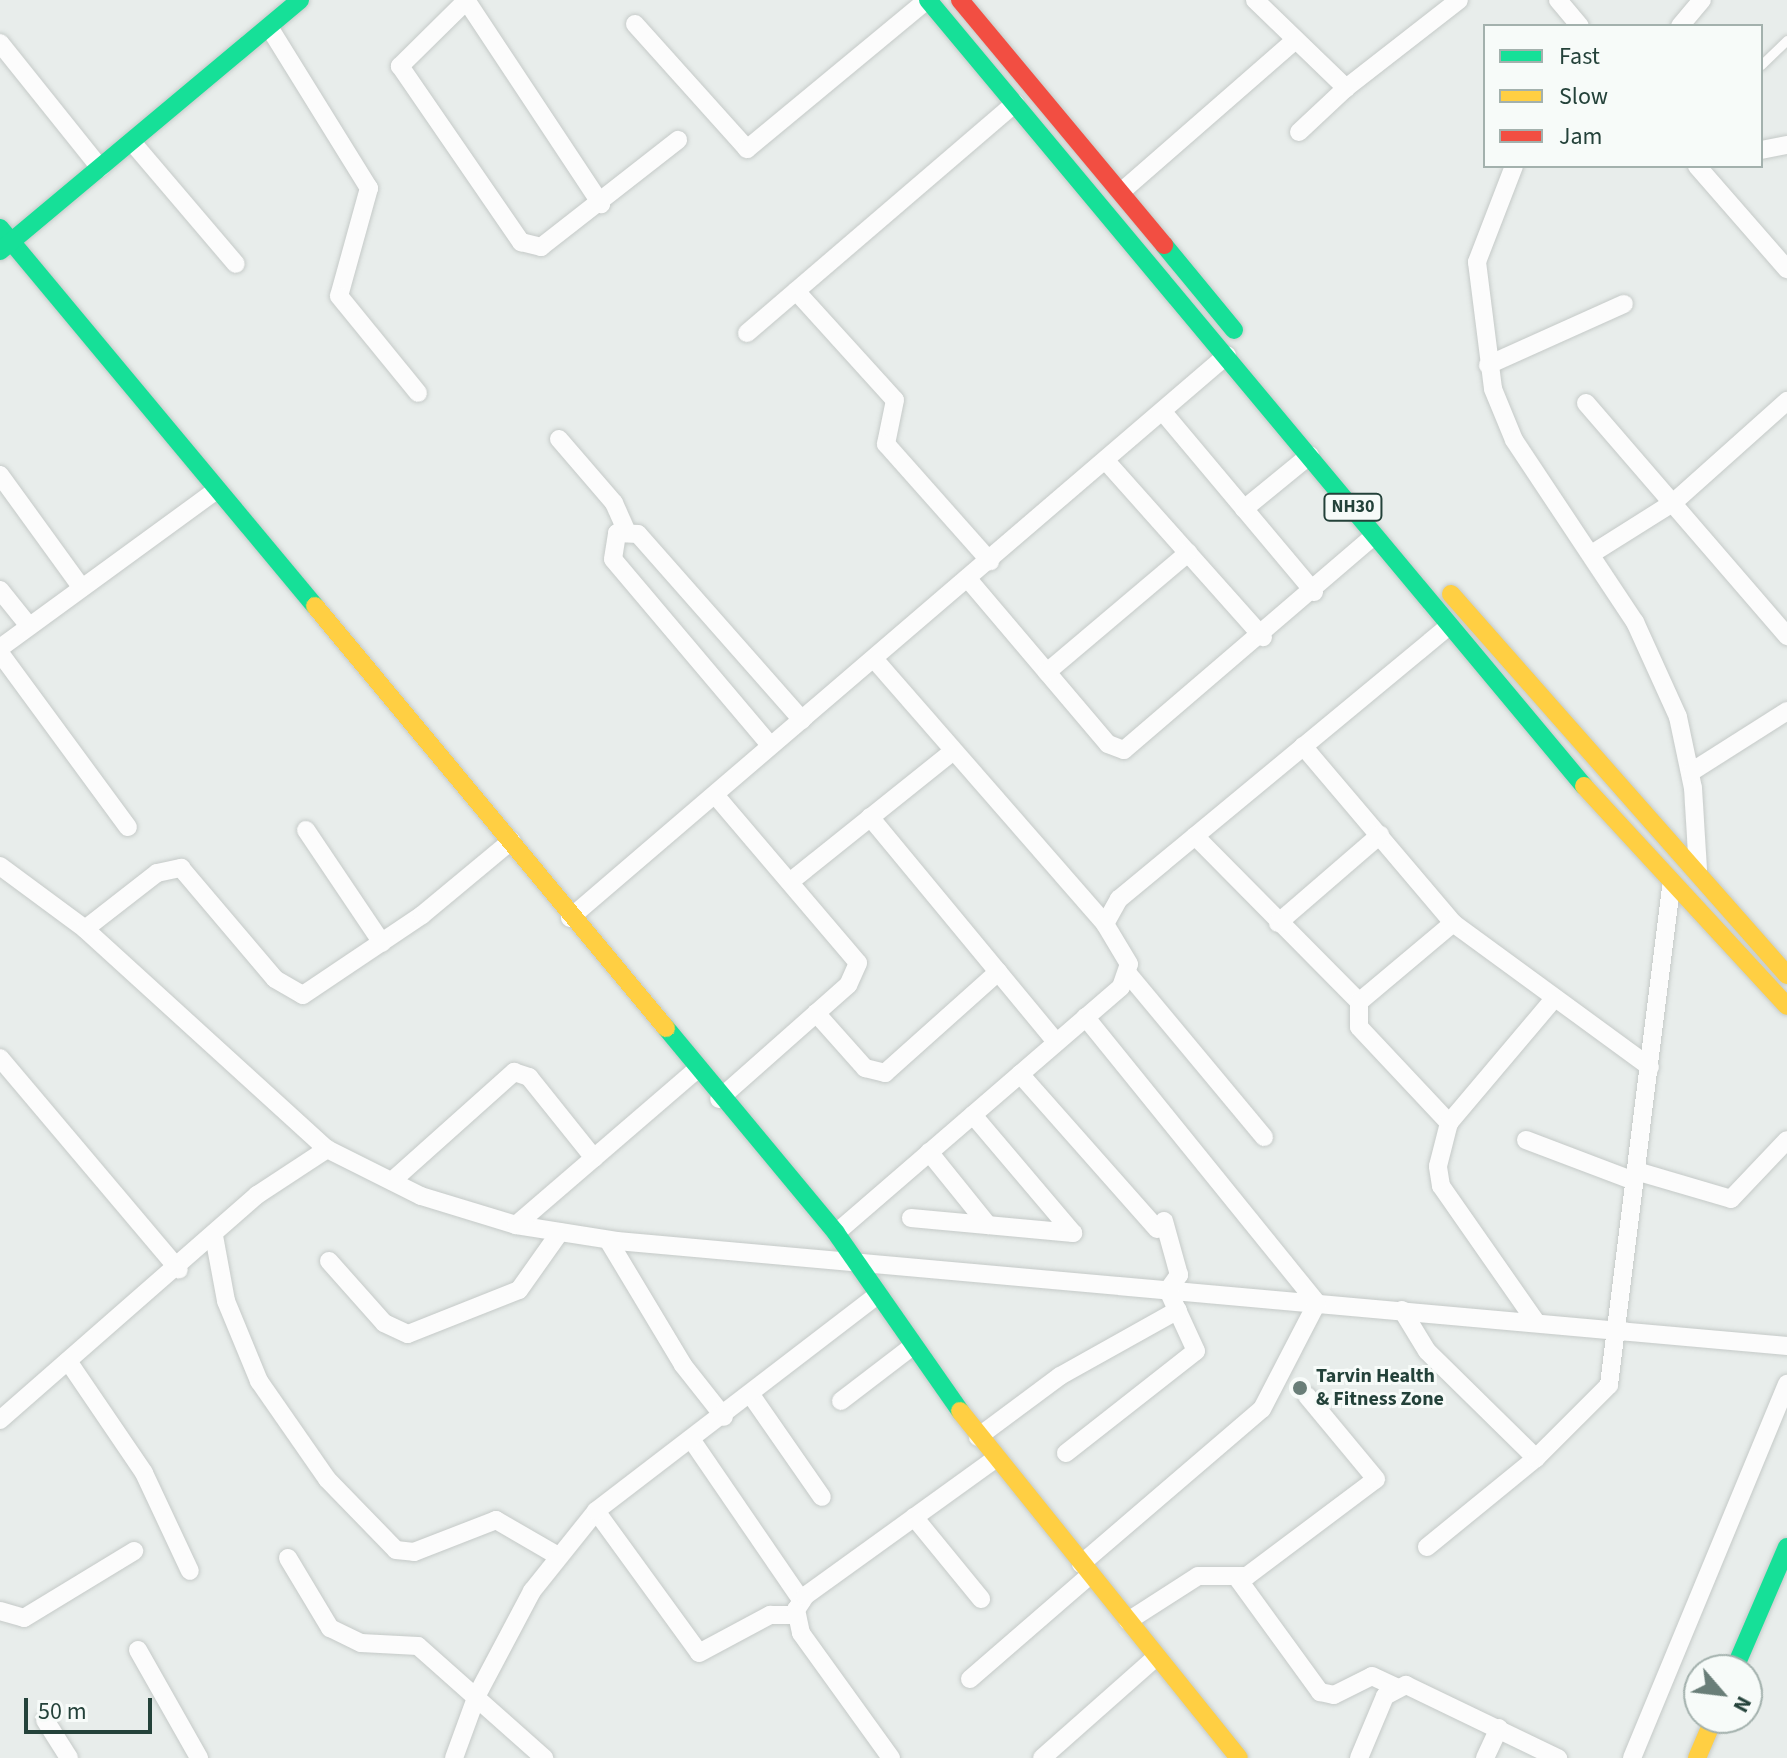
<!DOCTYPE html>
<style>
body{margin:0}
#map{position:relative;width:1787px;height:1758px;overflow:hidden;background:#e8edeb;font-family:"Source Sans 3",sans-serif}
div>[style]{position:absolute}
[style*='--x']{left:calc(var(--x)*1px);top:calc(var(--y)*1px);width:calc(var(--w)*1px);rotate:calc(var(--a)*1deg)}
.roads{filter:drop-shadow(0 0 2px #c5cac8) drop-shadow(0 0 2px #c5cac8)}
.lane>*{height:9px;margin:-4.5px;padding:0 4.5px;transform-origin:4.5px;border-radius:4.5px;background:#fcfcfc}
.street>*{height:18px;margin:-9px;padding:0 9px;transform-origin:9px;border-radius:9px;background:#fcfcfc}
.fast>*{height:18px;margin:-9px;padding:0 9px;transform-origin:9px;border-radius:9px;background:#16e098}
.slow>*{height:18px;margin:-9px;padding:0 9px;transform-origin:9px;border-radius:9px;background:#ffcf43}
.jam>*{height:18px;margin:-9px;padding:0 9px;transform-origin:9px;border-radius:9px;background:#f24e42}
.dots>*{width:22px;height:22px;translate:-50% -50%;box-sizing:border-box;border:4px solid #f7fbf9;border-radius:50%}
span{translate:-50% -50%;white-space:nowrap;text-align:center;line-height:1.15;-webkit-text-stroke:6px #f7fbf9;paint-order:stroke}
.shield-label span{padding:2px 6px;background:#f7fbf9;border:2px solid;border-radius:6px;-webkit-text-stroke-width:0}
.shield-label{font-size:18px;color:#24423a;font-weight:700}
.poi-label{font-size:20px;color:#24423a;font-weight:700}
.left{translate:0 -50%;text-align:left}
.legend{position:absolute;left:1483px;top:24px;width:280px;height:144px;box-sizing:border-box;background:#f7fbf9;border:2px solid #a3b1ad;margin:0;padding:10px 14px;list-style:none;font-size:24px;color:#24423a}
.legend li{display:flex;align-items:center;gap:16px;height:40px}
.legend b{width:40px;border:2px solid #a3b1ad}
.north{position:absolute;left:1683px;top:1654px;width:80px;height:80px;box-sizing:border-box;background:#f7fbf9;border:2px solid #a3b1ad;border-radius:50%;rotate:118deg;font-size:22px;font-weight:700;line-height:32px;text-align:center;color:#24423a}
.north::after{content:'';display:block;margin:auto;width:28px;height:36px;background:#697e78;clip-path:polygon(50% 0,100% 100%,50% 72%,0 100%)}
.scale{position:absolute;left:24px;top:1698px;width:128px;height:36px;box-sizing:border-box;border:4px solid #24423a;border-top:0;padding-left:10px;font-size:24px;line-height:28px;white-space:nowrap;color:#24423a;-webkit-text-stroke:6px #f7fbf9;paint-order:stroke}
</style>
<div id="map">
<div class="roads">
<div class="lane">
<i style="--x:1761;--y:65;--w:36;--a:-44"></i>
</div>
<div class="street">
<i style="--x:466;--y:0;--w:245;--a:56.5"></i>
<i style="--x:1255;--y:0;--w:127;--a:44"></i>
<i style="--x:1346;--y:88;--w:143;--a:-37.9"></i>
<i style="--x:1558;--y:0;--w:34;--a:50"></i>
<i style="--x:466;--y:1;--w:93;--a:135.4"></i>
<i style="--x:400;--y:66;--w:214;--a:55.5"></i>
<i style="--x:521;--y:242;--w:21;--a:14"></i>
<i style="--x:541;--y:247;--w:174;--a:-38"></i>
<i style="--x:635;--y:24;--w:168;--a:48.1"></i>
<i style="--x:747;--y:149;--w:234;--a:-39.6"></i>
<i style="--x:1680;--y:26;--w:34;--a:-50"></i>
<i style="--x:269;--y:27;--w:190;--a:58.2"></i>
<i style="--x:369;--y:188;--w:112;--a:105.5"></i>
<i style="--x:339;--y:296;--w:125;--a:50.8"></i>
<i style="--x:0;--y:43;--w:160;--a:51.3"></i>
<i style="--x:1299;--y:132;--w:64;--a:-43.1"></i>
<i style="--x:132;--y:142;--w:160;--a:49.6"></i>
<i style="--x:1761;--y:150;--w:26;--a:-11"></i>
<i style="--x:1514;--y:166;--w:103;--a:111.1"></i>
<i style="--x:1477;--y:262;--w:128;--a:82.8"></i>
<i style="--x:1493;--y:389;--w:55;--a:67.6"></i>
<i style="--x:1514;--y:440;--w:219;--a:56.4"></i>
<i style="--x:1635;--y:622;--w:104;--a:65.6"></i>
<i style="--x:1678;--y:717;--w:73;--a:78.1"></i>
<i style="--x:1693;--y:788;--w:82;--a:86.5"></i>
<i style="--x:1697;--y:166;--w:137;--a:48.9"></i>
<i style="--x:1121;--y:192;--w:228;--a:-41.1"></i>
<i style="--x:796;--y:291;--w:147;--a:47.8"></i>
<i style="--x:895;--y:400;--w:45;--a:101.6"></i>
<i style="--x:886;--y:444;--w:157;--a:48.4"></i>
<i style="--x:747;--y:333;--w:353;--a:-40.6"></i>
<i style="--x:1488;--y:365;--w:149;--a:-24.2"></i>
<i style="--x:1586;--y:403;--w:308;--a:49.2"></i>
<i style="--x:1163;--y:412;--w:235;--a:50"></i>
<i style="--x:559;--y:439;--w:84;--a:49.3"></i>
<i style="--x:614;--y:503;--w:27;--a:66"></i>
<i style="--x:1106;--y:461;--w:236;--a:48.3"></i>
<i style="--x:0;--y:475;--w:138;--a:54.1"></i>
<i style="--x:1244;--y:509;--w:85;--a:-39.3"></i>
<i style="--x:1593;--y:553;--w:96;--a:-32.2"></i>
<i style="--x:1674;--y:502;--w:152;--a:-41.8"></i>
<i style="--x:968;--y:579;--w:216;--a:49.7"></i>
<i style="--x:1108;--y:744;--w:17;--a:21"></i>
<i style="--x:1124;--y:750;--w:330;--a:-40.6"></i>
<i style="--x:0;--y:590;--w:46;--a:51.1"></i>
<i style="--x:0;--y:648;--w:268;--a:-36.1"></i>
<i style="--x:0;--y:653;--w:216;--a:53.7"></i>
<i style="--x:875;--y:660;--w:350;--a:48.9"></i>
<i style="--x:1047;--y:672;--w:185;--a:-40.2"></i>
<i style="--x:770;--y:745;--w:243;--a:-130.2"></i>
<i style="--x:613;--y:559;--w:26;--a:-81"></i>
<i style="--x:617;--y:533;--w:21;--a:3"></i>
<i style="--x:638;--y:534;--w:248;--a:48.6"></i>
<i style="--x:1303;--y:746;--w:232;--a:49.7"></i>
<i style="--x:1453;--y:923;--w:244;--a:36.2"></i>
<i style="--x:1691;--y:772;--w:114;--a:-32.4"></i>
<i style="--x:716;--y:796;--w:219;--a:49.6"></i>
<i style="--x:858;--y:963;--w:24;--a:114"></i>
<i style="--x:848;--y:985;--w:172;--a:138.5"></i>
<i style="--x:870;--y:817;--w:292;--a:50.4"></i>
<i style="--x:306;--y:830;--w:136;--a:56.1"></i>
<i style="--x:1195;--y:836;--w:233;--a:45.3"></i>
<i style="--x:1359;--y:1002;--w:123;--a:-40"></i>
<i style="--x:0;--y:866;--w:106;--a:36.5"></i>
<i style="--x:85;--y:929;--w:327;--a:42.3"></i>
<i style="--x:327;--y:1149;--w:105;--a:26.6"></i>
<i style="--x:421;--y:1196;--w:99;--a:17"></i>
<i style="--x:516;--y:1225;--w:102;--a:9"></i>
<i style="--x:617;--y:1241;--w:1175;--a:5.13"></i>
<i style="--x:791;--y:881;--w:208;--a:-38.7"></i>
<i style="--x:570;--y:918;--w:865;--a:-40.59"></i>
<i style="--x:1278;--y:923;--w:135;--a:-40.8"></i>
<i style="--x:85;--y:929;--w:91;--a:-37.9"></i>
<i style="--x:157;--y:873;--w:25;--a:-12"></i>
<i style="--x:181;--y:868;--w:145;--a:49.7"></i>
<i style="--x:275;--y:979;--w:32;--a:30"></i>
<i style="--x:303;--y:995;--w:143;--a:-33.9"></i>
<i style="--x:422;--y:915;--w:116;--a:-39.7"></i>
<i style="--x:1129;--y:975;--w:211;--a:50.2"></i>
<i style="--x:1359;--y:1002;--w:25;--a:90"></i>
<i style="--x:1359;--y:1027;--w:132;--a:46.8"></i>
<i style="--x:816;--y:1013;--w:74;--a:48.3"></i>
<i style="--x:865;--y:1068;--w:21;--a:14"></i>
<i style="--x:885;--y:1073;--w:152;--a:-41.8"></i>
<i style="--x:0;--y:1058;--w:277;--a:49.8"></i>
<i style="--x:1020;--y:1074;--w:207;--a:48.5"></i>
<i style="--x:1526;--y:1140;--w:116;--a:20.8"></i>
<i style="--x:929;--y:1152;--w:94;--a:51.1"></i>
<i style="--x:1636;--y:1171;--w:99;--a:16.4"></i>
<i style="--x:1731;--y:1199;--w:81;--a:-46.5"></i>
<i style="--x:392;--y:1181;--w:164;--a:-41.8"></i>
<i style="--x:514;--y:1072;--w:16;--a:18"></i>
<i style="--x:529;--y:1077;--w:104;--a:51.3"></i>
<i style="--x:911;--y:1218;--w:163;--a:5.3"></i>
<i style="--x:1073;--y:1233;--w:155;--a:-130.3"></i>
<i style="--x:516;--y:1225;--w:238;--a:-40.7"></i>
<i style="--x:836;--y:1233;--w:376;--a:-40.8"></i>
<i style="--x:1121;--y:987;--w:24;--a:-71"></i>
<i style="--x:1129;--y:964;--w:47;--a:-121"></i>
<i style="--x:1105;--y:924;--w:29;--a:-61"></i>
<i style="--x:1119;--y:899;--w:428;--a:-39.6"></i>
<i style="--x:214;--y:1236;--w:66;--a:79.5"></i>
<i style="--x:226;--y:1301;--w:87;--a:67.6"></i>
<i style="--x:259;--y:1381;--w:119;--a:55.2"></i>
<i style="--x:327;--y:1479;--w:99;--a:45.8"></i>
<i style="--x:396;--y:1550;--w:18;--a:6"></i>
<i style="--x:414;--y:1552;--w:88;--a:-21.3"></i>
<i style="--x:496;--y:1520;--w:72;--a:30.1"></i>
<i style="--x:608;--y:1240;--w:146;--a:59"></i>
<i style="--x:683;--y:1365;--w:66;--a:51.7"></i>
<i style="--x:329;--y:1261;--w:83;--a:48.4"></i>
<i style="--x:384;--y:1323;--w:26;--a:25"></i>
<i style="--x:408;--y:1334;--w:119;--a:-21.6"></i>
<i style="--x:519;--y:1290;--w:71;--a:-54.7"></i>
<i style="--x:1402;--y:1310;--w:48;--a:58.6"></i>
<i style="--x:1427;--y:1351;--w:153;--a:44.5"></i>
<i style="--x:1536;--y:1322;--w:166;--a:-124.9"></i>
<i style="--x:1441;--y:1186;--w:20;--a:-99"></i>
<i style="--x:1438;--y:1166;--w:44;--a:-75.7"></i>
<i style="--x:1449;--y:1123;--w:160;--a:-49.8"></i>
<i style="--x:68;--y:1361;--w:135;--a:55.8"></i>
<i style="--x:144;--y:1473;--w:108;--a:64.9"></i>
<i style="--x:751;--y:1395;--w:124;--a:55.2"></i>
<i style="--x:841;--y:1401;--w:87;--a:-37.5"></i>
<i style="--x:0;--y:1420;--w:342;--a:-41.2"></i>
<i style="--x:257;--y:1195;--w:84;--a:-33.3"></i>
<i style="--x:978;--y:1437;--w:102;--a:-36.6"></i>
<i style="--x:1060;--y:1376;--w:135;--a:-29.2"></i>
<i style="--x:691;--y:1439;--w:196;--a:55.6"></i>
<i style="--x:1066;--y:1453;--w:165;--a:-38.1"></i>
<i style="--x:1196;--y:1351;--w:67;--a:-114.7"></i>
<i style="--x:1168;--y:1290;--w:19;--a:-54"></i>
<i style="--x:1179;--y:1275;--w:56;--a:-105.5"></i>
<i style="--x:596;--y:1511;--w:175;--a:54"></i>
<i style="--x:699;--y:1653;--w:81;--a:-28.2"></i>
<i style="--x:770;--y:1615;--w:26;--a:0"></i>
<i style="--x:914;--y:1517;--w:106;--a:50.7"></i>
<i style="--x:1427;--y:1547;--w:141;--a:-39.2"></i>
<i style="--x:1536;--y:1458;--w:103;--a:-45"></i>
<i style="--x:1609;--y:1385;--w:502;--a:-82.9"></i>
<i style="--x:288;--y:1558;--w:82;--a:59"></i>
<i style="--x:330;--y:1628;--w:34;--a:26"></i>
<i style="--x:361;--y:1643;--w:57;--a:3"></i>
<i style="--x:418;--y:1646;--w:169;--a:41.6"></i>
<i style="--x:1081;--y:1564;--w:238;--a:-40.6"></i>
<i style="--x:1262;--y:1409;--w:119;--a:-62.6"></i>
<i style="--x:1317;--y:1303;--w:368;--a:-129"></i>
<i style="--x:1238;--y:1579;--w:140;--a:54"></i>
<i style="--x:1320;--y:1692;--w:14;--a:12"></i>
<i style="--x:1334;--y:1695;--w:42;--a:-26.6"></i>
<i style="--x:1372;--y:1676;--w:26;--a:25"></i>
<i style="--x:0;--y:1611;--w:25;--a:16"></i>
<i style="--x:24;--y:1618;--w:129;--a:-31.3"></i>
<i style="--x:1128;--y:1621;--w:83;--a:-32.7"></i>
<i style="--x:1198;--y:1576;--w:49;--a:0"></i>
<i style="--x:1247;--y:1576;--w:161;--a:-36.9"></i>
<i style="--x:1376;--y:1479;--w:108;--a:-129.7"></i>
<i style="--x:138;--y:1650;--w:124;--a:60.5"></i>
<i style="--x:970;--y:1679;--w:157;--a:-40.9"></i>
<i style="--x:45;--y:1720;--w:45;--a:57.7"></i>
<i style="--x:454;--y:1758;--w:67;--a:-69.9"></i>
<i style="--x:477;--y:1695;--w:118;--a:-62.1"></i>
<i style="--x:532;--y:1591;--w:102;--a:-51.3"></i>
<i style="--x:596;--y:1511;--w:355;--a:-37.5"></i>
<i style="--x:891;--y:1758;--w:154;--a:-125.8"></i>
<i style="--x:801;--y:1633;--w:24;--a:-102"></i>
<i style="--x:796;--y:1610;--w:17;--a:-57"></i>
<i style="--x:805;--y:1596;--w:234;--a:-35.8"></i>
<i style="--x:1042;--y:1758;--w:151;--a:-41.5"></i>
<i style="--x:1359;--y:1758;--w:67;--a:-67.2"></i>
<i style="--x:1385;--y:1696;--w:24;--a:-28"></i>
<i style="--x:1406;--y:1685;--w:169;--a:25.7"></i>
<i style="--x:1485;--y:1758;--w:33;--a:-65"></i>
<i style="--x:1632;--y:1758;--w:405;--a:-67.5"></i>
</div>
<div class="fast">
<i style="--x:928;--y:0;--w:1024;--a:50.15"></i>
<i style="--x:0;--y:228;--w:492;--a:50.2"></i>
<i style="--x:1164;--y:245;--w:110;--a:50.5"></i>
<i style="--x:0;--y:251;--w:391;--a:-39.9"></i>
<i style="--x:666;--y:1028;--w:266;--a:50.3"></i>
<i style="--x:836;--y:1233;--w:217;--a:55.1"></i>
<i style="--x:1734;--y:1670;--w:134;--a:-66.7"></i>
</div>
<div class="slow">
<i style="--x:1451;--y:594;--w:508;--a:48.59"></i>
<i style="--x:315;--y:606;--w:549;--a:50.25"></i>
<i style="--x:1584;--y:786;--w:299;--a:47.3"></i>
<i style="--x:960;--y:1411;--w:445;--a:51.2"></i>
<i style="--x:1697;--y:1758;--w:43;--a:-67"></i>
</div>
<div class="jam">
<i style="--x:960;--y:0;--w:319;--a:50.2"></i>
</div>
</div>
<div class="dots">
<i style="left:1300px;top:1388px;background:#697e78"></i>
</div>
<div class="shield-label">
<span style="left:1353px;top:507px">NH30</span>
</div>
<div class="poi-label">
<span class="left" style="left:1316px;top:1388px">Tarvin Health<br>&amp; Fitness Zone</span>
</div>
<ul class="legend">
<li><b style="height:10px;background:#16e098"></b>Fast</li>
<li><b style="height:10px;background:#ffcf43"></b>Slow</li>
<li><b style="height:10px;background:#f24e42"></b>Jam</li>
</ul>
<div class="north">N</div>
<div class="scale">50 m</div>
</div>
